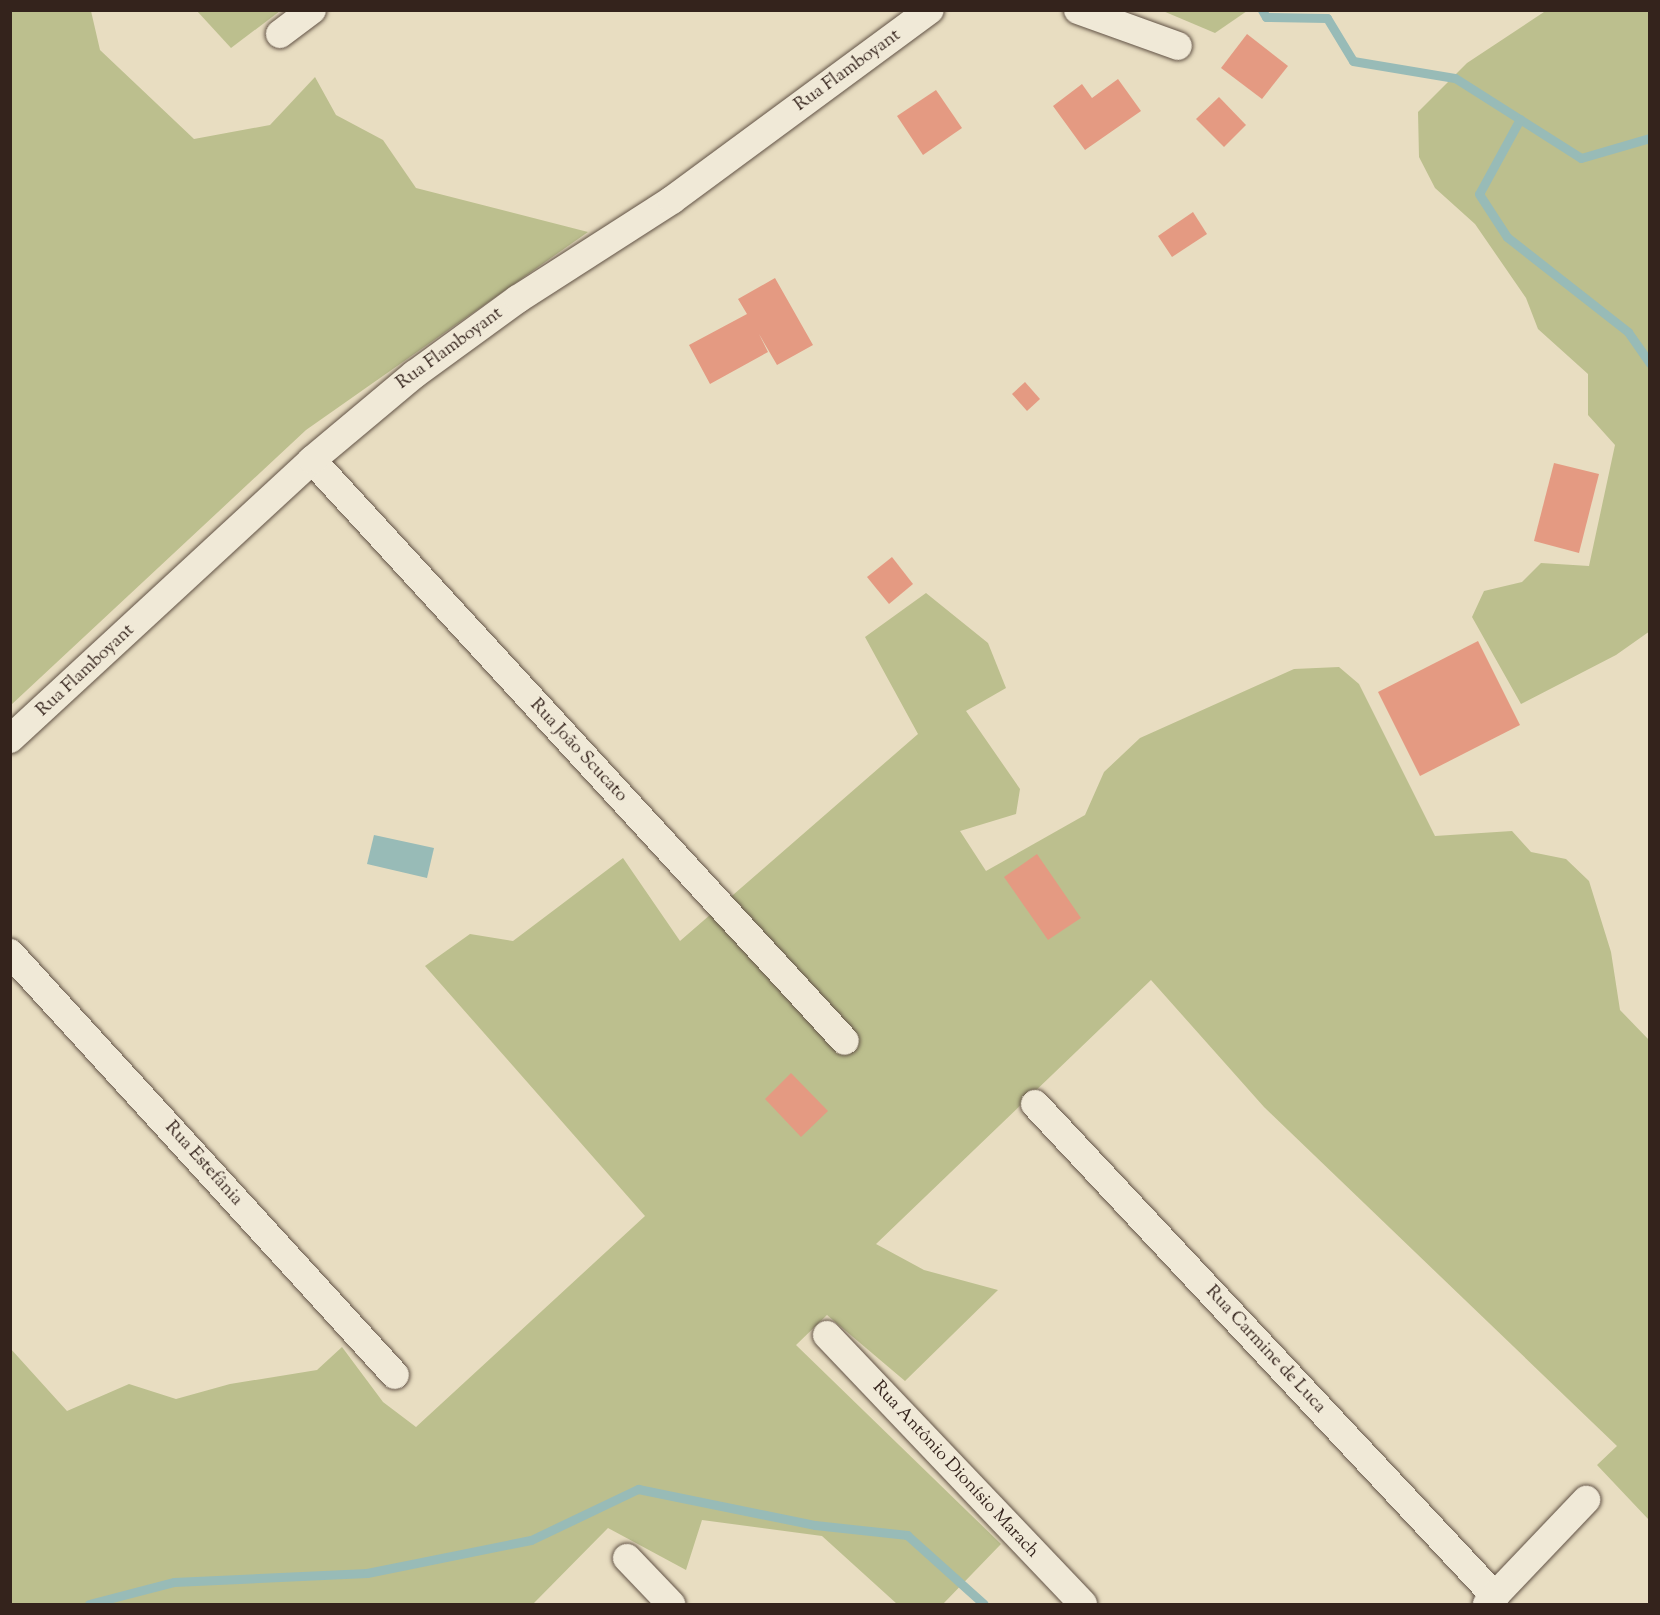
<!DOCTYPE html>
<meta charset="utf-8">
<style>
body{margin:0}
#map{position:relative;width:1660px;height:1615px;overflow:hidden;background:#e8ddc1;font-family:"Sorts Mill Goudy",serif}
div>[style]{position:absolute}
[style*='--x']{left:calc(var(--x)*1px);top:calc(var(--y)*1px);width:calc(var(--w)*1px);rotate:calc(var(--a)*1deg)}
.green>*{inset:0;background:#bcbf8e}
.water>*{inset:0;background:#98bbb7}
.stream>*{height:9px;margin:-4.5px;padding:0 4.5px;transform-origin:4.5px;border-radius:4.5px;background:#98bbb7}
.building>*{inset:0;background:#e49a82}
.roads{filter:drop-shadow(0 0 2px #615245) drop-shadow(0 0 2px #615245)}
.minor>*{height:28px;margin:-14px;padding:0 14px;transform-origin:14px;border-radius:14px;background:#f0e9d7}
span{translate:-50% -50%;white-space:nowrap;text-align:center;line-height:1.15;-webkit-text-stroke:5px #f0e9d7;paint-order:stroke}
.street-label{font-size:18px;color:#34231c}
.frame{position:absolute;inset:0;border:12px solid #34231c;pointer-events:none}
</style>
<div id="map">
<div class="green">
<i style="clip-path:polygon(11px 10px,91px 11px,100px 50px,194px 139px,270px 125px,315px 77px,336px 115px,383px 140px,416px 188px,588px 232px,306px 430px,11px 705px)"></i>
<i style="clip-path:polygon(1547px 10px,1649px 11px,1650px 631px,1616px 655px,1521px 704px,1472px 617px,1484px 591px,1522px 582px,1541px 563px,1589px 566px,1615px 445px,1588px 415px,1588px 374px,1538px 329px,1526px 298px,1475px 224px,1435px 188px,1419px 157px,1418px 112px,1467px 63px)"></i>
<i style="clip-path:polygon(197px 11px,280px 11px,231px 48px)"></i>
<i style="clip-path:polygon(1163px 11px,1247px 10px,1247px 11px,1215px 33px)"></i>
<i style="clip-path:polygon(926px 593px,988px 643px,1006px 688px,966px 711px,1020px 789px,1016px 814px,960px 831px,986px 871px,1085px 815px,1104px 772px,1140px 738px,1294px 669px,1339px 667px,1359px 684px,1435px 836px,1512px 831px,1531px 852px,1566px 859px,1589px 881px,1611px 952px,1620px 1010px,1649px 1040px,1649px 1520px,1597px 1465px,1617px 1446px,1264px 1107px,1151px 980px,876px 1244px,924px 1270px,998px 1290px,905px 1381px,827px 1315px,796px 1345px,1001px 1544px,943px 1604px,897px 1604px,822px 1536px,702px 1520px,686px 1570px,608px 1528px,533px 1604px,11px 1604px,10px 1348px,67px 1411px,129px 1384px,176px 1399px,230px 1384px,317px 1370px,342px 1347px,383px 1402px,416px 1427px,645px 1216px,425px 966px,470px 934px,513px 941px,623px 858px,680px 941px,918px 734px,865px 637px)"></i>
</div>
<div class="water">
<i style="clip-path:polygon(374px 835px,434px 848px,427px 878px,367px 864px)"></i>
</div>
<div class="stream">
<i style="--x:1262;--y:10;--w:8;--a:60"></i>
<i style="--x:1266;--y:17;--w:61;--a:0.9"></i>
<i style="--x:1327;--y:18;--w:50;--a:58.8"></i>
<i style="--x:1353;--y:61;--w:103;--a:9.5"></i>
<i style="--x:1455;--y:78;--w:149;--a:32.4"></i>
<i style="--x:1581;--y:158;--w:72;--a:-16.2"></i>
<i style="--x:1520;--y:119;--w:85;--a:118.7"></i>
<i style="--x:1479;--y:194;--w:51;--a:56.9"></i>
<i style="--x:1507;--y:237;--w:154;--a:38.1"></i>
<i style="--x:1628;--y:332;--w:38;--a:55"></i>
<i style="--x:89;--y:1604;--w:88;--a:-14.5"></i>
<i style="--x:174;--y:1582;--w:193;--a:-2.7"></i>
<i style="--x:367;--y:1573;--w:167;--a:-11.4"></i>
<i style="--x:531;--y:1540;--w:119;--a:-25.5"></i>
<i style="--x:638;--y:1489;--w:181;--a:11.5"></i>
<i style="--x:815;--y:1525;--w:93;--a:6.2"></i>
<i style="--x:907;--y:1535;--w:103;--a:41.9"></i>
</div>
<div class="building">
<i style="clip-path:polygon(1247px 34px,1288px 66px,1262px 99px,1221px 68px)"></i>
<i style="clip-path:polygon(1118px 79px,1141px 111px,1085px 150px,1053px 106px,1082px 84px,1092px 98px)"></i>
<i style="clip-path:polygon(936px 90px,962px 128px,923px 155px,897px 116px)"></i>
<i style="clip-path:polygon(1219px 97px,1246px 125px,1224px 147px,1196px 119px)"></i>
<i style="clip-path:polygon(1193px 212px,1207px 234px,1172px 257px,1158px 236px)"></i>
<i style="clip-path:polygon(775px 278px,813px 345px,777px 365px,759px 334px,768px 352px,710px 384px,689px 345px,747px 314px,738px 299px)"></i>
<i style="clip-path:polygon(1025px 382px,1040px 399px,1027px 411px,1012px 394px)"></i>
<i style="clip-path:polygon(1554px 463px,1599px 474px,1579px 553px,1534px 541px)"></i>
<i style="clip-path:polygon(892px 557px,913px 584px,889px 604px,867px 577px)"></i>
<i style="clip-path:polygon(1478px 641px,1520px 725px,1420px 776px,1378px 692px)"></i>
<i style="clip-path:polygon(1037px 854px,1081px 918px,1048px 940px,1004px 877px)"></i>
<i style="clip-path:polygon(791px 1073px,828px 1111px,801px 1137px,765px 1099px)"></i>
</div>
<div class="roads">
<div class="minor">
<i style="--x:1078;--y:10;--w:106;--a:19.8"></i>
<i style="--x:280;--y:34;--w:40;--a:-37"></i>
<i style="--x:312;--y:460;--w:788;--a:47.47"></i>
<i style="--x:10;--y:739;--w:411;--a:-42.7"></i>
<i style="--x:312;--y:460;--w:134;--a:-39.9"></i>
<i style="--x:415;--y:374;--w:127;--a:-36.1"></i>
<i style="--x:518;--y:299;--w:183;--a:-32.7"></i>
<i style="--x:672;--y:200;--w:320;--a:-36.4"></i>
<i style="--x:10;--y:953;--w:571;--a:47.63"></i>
<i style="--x:1035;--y:1104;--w:674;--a:46.93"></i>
<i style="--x:827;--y:1335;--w:371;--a:46.4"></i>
<i style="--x:627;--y:1558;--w:64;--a:46.3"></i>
<i style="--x:1487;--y:1604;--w:144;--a:-46.4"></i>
</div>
</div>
<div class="street-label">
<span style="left:848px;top:71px;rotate:-36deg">Rua Flamboyant</span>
<span style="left:450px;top:349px;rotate:-36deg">Rua Flamboyant</span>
<span style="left:86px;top:671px;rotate:-43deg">Rua Flamboyant</span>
<span style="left:578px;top:751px;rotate:47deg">Rua João Scucato</span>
<span style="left:203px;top:1164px;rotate:48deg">Rua Estefânia</span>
<span style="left:1265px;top:1350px;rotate:47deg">Rua Carmine de Luca</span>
<span style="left:955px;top:1470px;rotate:47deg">Rua Antônio Dionísio Marach</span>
</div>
<div class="frame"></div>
</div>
